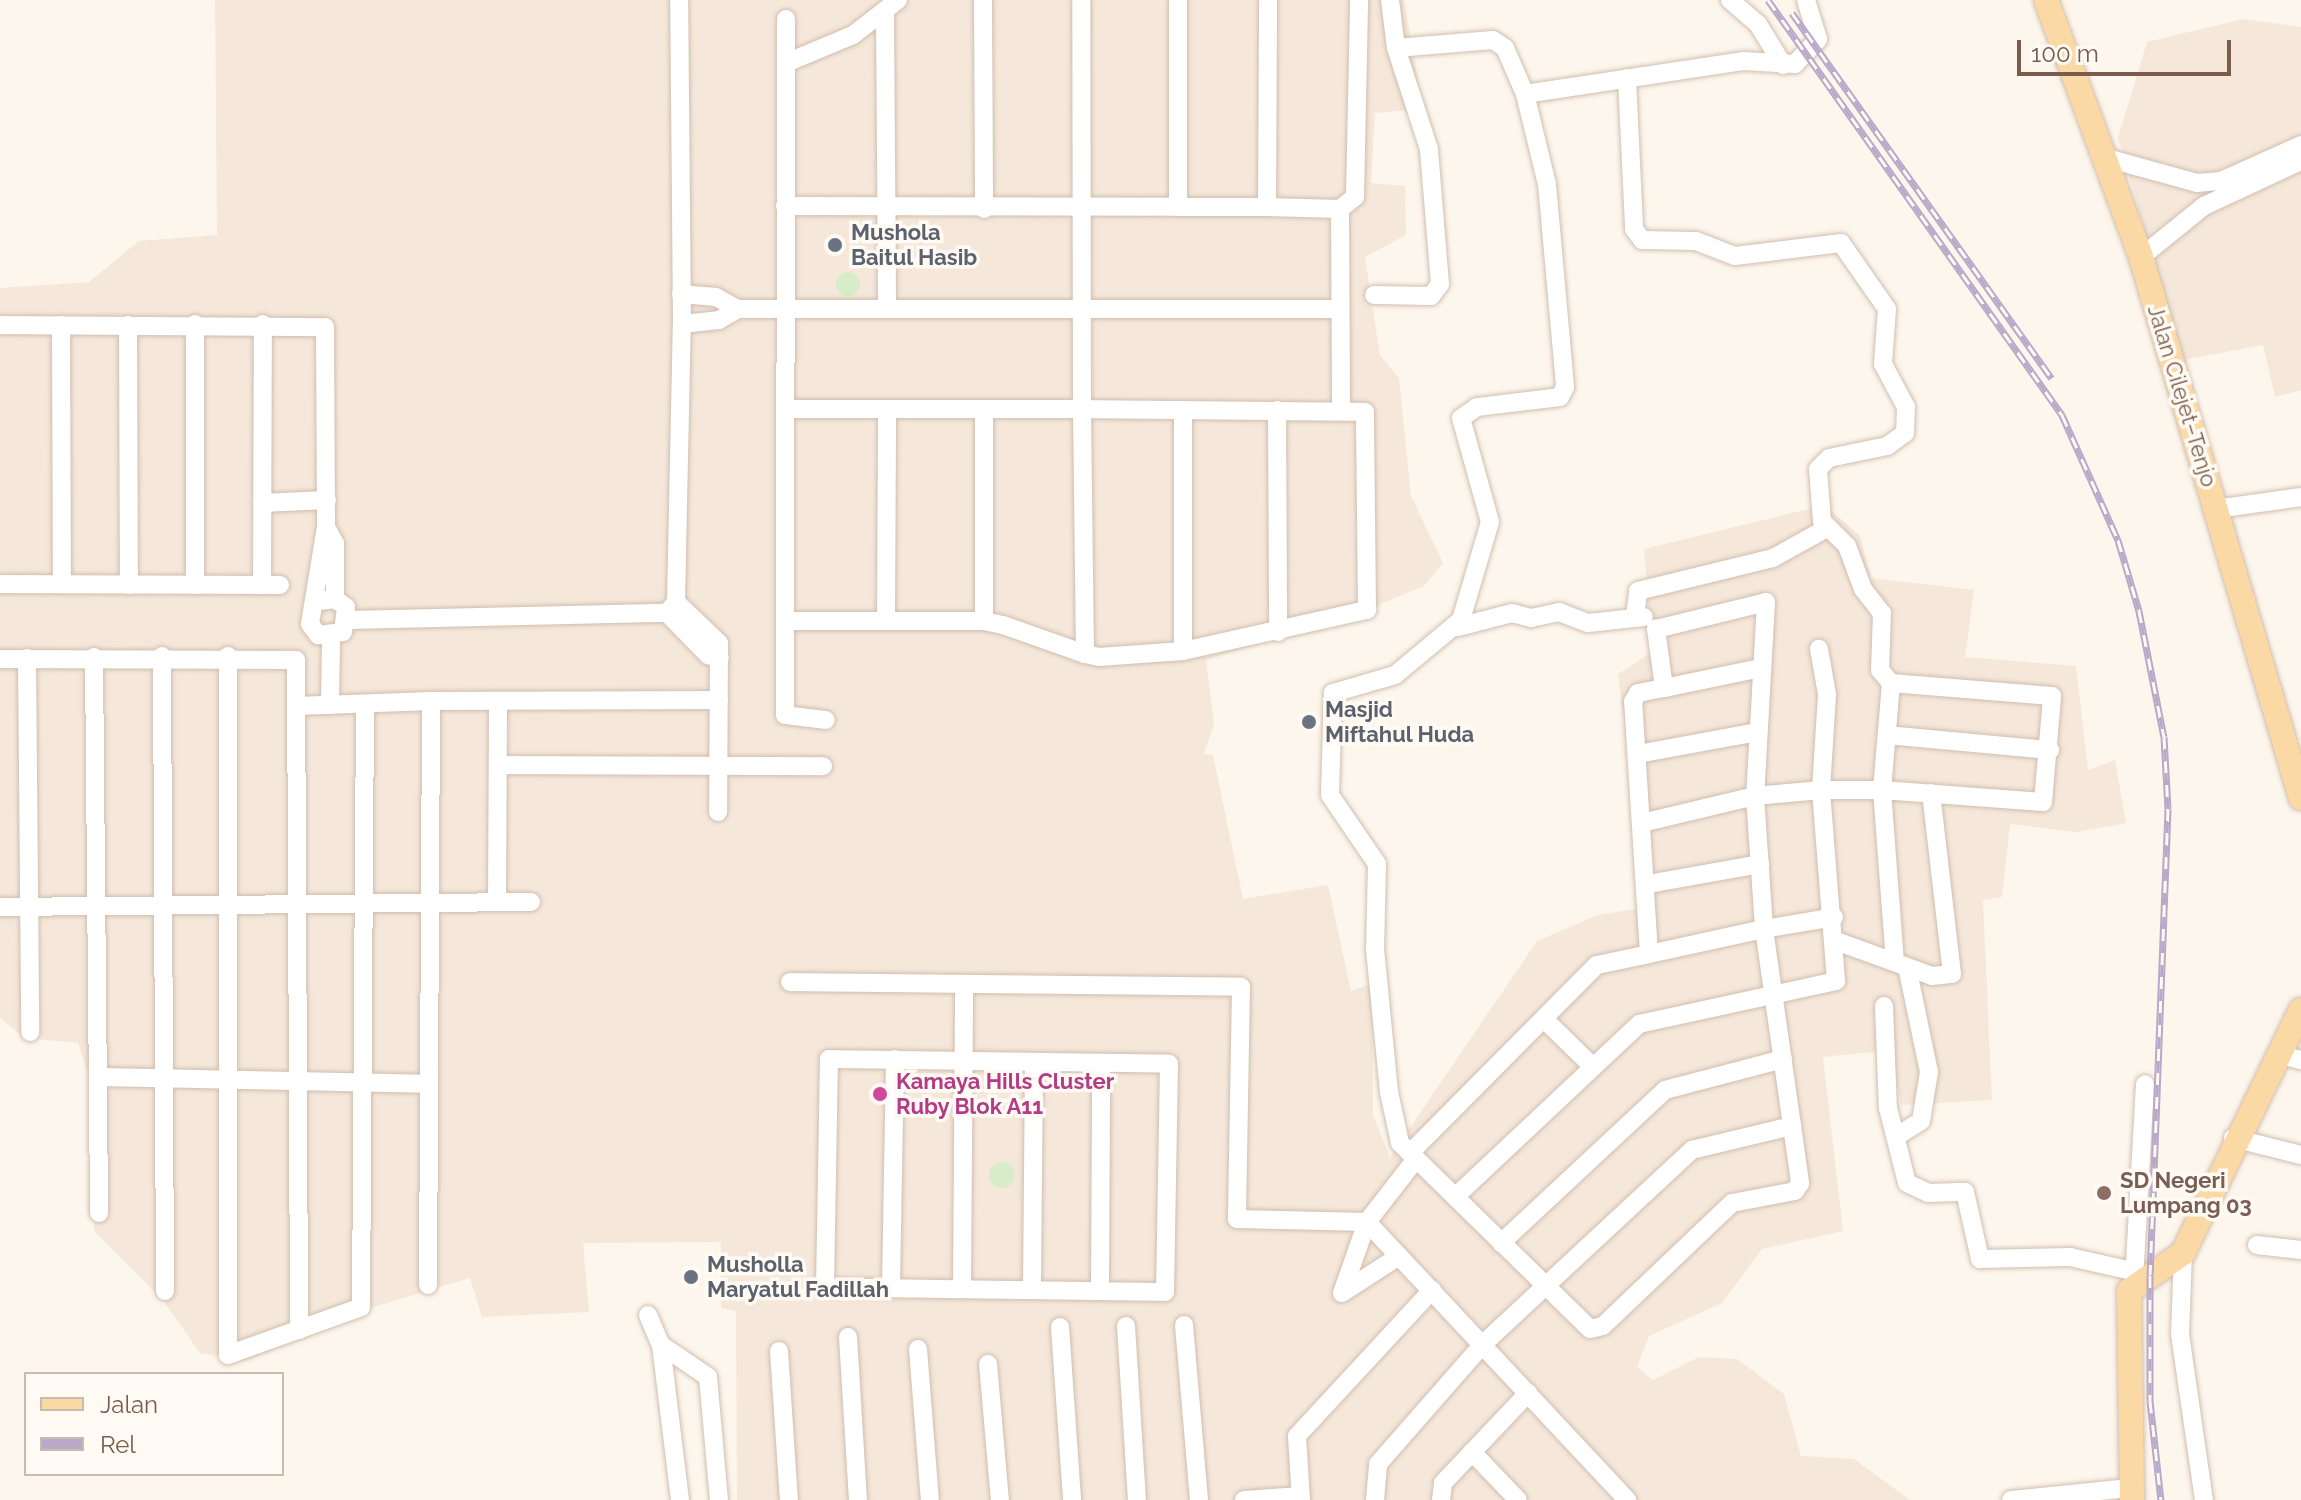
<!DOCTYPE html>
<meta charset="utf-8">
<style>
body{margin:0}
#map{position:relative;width:2301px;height:1500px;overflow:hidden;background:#fdf6ec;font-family:Raleway,sans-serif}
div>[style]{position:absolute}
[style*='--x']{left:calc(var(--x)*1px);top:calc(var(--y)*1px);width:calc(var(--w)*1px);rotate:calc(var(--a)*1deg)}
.residential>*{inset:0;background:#f5e8da}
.green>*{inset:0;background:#d8ecc9}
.round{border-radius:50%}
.roads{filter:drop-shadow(0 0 2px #d1beb0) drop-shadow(0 0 2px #d1beb0)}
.minor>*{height:18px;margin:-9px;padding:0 9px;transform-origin:9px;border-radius:9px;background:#fff}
.major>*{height:24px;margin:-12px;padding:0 12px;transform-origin:12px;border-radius:12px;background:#fbd9a5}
.rail>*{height:7px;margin-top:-3.5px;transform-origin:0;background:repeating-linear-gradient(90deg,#fffaf3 0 12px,#b9a8c9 0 24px);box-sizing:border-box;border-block:2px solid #b9a8c9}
.dots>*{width:22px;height:22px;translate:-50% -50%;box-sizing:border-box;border:4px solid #fffaf3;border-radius:50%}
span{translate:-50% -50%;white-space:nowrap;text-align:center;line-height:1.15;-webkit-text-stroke:7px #fffaf3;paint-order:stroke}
.worship-label{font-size:22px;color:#5b616d;font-weight:700}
.left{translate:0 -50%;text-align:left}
.street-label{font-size:22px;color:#7a5c4d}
.hotel-label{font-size:22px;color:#b23c85;font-weight:700}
.education-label{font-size:22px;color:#785e54;font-weight:700}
.legend{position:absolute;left:24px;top:1372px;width:260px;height:104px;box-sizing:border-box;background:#fffaf3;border:2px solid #cabbb1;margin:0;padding:10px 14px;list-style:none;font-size:24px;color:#7a5c4d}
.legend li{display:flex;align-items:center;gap:16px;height:40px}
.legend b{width:40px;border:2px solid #cabbb1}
.scale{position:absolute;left:2017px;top:40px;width:214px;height:36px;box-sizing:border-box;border:4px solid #7a5c4d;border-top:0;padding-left:10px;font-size:24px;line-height:28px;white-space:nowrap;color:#7a5c4d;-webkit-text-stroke:6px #fffaf3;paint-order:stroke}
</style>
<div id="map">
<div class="residential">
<i style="clip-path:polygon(215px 0,1404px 0,1423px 109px,1375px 113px,1371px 183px,1405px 186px,1406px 235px,1365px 257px,1380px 355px,1399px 378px,1411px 496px,1443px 563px,1424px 586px,1363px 611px,1206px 660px,1214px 724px,1204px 754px,1213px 755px,1243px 899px,1328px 885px,1351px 991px,1372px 984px,1373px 1115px,1390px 1157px,1537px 941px,1598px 915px,1636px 909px,1641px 852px,1618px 674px,1652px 652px,1644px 549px,1825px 505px,1860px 536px,1871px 578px,1974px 590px,1965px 657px,2076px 666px,2088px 770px,2115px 760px,2126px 823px,2077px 832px,2010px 824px,2002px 897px,1983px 900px,1992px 1100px,1901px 1105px,1891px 1050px,1823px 1057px,1843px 1231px,1762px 1249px,1722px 1303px,1649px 1336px,1637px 1367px,1653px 1380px,1699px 1357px,1737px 1359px,1784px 1394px,1801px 1456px,1854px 1459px,1910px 1500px,737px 1500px,736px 1311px,721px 1308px,721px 1242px,583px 1243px,589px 1312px,482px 1317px,470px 1278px,374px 1307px,246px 1361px,200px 1353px,162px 1299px,94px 1231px,92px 1086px,78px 1043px,25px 1038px,0 1018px,0 288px,89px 282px,139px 241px,217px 235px)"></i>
<i style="clip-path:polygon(2243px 19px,2301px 27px,2301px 390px,2275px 397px,2263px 345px,2183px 360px,2118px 138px,2147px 42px)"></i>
</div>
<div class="green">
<i class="round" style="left:836px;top:272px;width:24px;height:24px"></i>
<i class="round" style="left:989px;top:1162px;width:26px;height:26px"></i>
</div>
<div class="roads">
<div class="minor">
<i style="--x:983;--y:0;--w:209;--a:89.7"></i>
<i style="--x:1390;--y:0;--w:48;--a:82.9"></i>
<i style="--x:1396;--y:48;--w:97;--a:-4.7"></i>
<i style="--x:1493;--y:40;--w:14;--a:34"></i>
<i style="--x:1505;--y:48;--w:50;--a:66.5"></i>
<i style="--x:1525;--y:94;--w:93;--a:76.3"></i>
<i style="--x:1547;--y:184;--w:204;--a:84.9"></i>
<i style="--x:1565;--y:387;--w:11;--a:117"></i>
<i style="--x:1560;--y:397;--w:84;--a:173.1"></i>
<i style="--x:1477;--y:407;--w:19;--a:145"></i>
<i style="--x:1461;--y:418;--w:108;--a:74.4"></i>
<i style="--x:1490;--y:522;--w:102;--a:106.5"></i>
<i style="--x:1461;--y:620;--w:86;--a:140.2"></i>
<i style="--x:1395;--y:675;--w:65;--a:163.8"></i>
<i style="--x:1333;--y:693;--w:102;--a:91.7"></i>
<i style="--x:1330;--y:795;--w:83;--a:55.7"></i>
<i style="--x:1377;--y:864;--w:85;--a:91.3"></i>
<i style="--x:1375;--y:949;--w:144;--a:84.4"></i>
<i style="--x:1389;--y:1092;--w:52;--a:77.8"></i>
<i style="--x:1400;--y:1143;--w:14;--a:45"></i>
<i style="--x:1730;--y:0;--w:37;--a:41"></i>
<i style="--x:1758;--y:24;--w:48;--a:58.6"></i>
<i style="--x:885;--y:12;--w:294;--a:89.6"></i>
<i style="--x:786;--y:19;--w:696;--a:90.08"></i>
<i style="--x:785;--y:715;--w:41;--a:7"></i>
<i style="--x:786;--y:63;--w:73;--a:-22.7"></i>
<i style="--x:853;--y:35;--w:57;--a:-37.9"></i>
<i style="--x:1627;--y:78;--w:151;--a:87.3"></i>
<i style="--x:1634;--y:229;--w:14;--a:54"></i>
<i style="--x:1642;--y:240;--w:54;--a:1.1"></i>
<i style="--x:1696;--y:241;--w:42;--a:21"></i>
<i style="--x:1735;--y:256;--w:107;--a:-7"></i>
<i style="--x:1841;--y:243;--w:80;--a:55.1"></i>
<i style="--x:1887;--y:309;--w:55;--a:94.2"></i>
<i style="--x:1883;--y:364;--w:49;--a:61.9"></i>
<i style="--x:1906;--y:407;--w:26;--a:92"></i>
<i style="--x:1905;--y:433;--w:22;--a:144"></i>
<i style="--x:1887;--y:446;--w:59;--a:168.3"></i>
<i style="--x:1829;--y:458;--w:16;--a:135"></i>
<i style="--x:1818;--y:469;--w:52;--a:85.6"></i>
<i style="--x:1822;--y:521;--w:35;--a:45"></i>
<i style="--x:1847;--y:546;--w:46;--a:69.6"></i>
<i style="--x:1863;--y:589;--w:31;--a:52"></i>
<i style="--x:1882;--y:613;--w:57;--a:92"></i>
<i style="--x:1880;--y:670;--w:17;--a:50"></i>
<i style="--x:1525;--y:94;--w:220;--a:-8.6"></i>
<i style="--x:1743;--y:61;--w:52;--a:3.3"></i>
<i style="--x:1795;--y:64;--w:34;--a:-47"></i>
<i style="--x:1818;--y:39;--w:41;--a:-107.1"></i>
<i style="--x:2110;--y:159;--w:90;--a:15.4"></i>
<i style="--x:2197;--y:183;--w:24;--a:-5"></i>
<i style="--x:2221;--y:181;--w:88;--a:-24.2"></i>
<i style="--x:785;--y:206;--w:393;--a:0.1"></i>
<i style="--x:1178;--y:207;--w:207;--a:-90"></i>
<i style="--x:1178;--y:207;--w:89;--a:0"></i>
<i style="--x:1267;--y:207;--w:207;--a:-89.7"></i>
<i style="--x:1267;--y:207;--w:73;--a:1.6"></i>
<i style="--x:1340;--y:209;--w:201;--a:89.7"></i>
<i style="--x:1340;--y:209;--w:19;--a:-39"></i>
<i style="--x:1355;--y:197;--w:197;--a:-88.8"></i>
<i style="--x:2141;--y:257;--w:81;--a:-39"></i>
<i style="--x:2204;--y:206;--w:107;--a:-24.9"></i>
<i style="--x:681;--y:294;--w:35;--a:5"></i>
<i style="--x:716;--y:297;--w:25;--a:29"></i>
<i style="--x:738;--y:309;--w:601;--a:0"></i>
<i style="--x:1374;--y:295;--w:57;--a:1"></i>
<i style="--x:1431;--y:296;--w:15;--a:-53"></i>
<i style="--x:1440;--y:284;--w:135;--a:-94.7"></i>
<i style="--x:1429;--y:149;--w:106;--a:-108.1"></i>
<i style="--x:195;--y:324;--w:261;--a:90"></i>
<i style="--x:682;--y:324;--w:37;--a:-6"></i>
<i style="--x:719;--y:320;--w:22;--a:-30"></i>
<i style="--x:0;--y:325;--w:325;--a:0.4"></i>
<i style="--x:325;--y:327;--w:200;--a:89.7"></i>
<i style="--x:326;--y:527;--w:98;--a:99.4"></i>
<i style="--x:310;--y:624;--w:14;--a:54"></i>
<i style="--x:318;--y:635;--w:25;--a:-7"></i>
<i style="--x:343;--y:632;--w:25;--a:-83"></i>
<i style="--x:346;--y:607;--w:14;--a:-144"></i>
<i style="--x:335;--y:599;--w:16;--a:173"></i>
<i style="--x:61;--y:325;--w:259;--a:89.8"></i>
<i style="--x:128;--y:325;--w:260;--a:89.8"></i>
<i style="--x:786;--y:409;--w:296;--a:0"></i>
<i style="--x:1082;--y:409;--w:409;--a:-90.1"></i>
<i style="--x:1183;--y:410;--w:241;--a:90"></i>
<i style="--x:1277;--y:410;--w:222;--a:89.7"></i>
<i style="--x:984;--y:411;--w:210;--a:90"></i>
<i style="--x:262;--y:503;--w:65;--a:-2.6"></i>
<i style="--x:2216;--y:509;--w:86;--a:-8"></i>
<i style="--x:326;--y:527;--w:18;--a:61"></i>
<i style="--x:335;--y:543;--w:56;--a:90"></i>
<i style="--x:0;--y:584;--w:280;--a:0.2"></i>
<i style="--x:262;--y:585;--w:261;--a:-89.8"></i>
<i style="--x:676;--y:602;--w:59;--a:43.6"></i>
<i style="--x:719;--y:643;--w:169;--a:90.3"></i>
<i style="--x:667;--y:613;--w:14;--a:-51"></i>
<i style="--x:676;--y:602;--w:278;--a:-88.8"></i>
<i style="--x:682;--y:324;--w:324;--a:-90.5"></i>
<i style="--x:1635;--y:617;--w:26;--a:-83"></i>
<i style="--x:1638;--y:591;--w:139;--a:-13.7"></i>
<i style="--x:1773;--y:558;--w:62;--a:-29.1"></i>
<i style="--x:348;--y:620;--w:319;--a:-1.3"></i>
<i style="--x:667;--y:613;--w:59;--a:45.7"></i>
<i style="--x:708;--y:655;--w:12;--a:14"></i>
<i style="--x:788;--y:621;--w:196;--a:0"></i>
<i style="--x:984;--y:621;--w:19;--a:12"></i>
<i style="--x:1003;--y:625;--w:87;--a:19.5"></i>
<i style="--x:1085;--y:654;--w:14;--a:12"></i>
<i style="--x:1099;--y:657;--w:84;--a:-4.1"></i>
<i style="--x:1183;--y:651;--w:189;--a:-12.6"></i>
<i style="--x:1367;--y:610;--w:198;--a:-90.6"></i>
<i style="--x:1365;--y:412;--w:283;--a:-179.4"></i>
<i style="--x:1082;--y:409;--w:245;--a:89.3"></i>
<i style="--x:886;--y:621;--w:210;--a:-89.7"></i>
<i style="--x:1458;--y:627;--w:56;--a:-14.5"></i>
<i style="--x:1512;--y:613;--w:20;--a:15"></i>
<i style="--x:1531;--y:618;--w:29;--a:-12"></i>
<i style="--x:1559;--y:612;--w:31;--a:21"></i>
<i style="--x:1588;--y:623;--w:56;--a:-6.1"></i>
<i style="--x:162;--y:656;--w:635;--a:89.73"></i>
<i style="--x:228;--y:656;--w:699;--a:90"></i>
<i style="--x:228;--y:1355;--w:141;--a:-19.8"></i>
<i style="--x:361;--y:1307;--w:602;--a:-89.62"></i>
<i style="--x:94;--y:657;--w:556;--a:89.48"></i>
<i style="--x:27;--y:658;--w:374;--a:89.5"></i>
<i style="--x:0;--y:659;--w:296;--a:0.2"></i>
<i style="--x:296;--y:660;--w:670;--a:89.74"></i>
<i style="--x:1664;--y:688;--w:99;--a:-11.7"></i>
<i style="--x:431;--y:701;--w:288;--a:-0.2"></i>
<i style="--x:330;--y:705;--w:67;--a:-89.1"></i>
<i style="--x:296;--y:706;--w:135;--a:-2.1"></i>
<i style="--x:431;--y:701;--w:584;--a:90.29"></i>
<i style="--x:1887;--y:735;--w:164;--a:5.3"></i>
<i style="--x:1638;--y:754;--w:122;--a:-10.4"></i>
<i style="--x:498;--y:765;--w:325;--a:0.2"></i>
<i style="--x:1646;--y:822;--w:112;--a:-13.4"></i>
<i style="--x:1755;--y:796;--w:66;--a:-5.2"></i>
<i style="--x:1821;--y:790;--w:61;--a:0"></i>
<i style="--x:1882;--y:790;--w:161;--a:4.3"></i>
<i style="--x:2043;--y:802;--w:106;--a:-85.1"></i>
<i style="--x:2052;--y:696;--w:162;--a:-175.4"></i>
<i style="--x:1891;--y:683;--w:107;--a:94.8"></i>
<i style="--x:1882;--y:790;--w:172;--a:85.7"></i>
<i style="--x:1648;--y:884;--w:114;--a:-10.1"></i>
<i style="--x:497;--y:902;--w:201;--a:-89.7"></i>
<i style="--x:0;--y:907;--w:531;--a:-0.54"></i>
<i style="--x:1836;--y:941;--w:102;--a:20"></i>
<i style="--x:1932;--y:976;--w:20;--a:-6"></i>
<i style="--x:1952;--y:974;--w:182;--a:-96.6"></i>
<i style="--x:1649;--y:954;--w:253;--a:-93.6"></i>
<i style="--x:1633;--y:702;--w:10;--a:-61"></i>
<i style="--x:1638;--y:693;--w:26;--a:-11"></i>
<i style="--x:1664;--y:688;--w:60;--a:-97.7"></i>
<i style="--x:1656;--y:629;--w:113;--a:-13.8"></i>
<i style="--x:1766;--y:602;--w:194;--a:93.2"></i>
<i style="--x:1755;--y:796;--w:133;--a:86.1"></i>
<i style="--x:1764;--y:929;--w:257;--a:81.9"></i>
<i style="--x:1800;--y:1183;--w:9;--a:122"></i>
<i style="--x:1795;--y:1191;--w:64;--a:169.2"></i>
<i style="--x:1732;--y:1203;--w:178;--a:136.4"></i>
<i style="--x:1603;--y:1326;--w:13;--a:167"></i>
<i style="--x:1590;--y:1329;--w:252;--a:-135.6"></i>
<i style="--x:1410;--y:1153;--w:265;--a:-45.2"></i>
<i style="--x:1597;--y:965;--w:53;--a:-11.9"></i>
<i style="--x:1649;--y:954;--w:118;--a:-12.3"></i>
<i style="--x:1764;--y:929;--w:71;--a:-9.7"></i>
<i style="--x:790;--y:982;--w:451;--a:0.6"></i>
<i style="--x:1241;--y:987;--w:232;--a:91"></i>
<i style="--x:1237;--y:1219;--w:130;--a:1.3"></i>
<i style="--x:1367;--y:1222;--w:75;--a:109.4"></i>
<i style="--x:1884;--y:1006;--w:102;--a:87.8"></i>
<i style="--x:1888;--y:1108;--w:77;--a:75.8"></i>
<i style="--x:1907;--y:1183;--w:23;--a:25"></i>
<i style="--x:1928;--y:1193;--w:37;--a:-2"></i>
<i style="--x:1965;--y:1192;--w:69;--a:77.4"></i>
<i style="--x:1980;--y:1259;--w:90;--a:-1.3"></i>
<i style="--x:2070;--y:1257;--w:68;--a:12.8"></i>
<i style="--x:1544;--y:1019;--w:64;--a:44.4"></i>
<i style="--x:2278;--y:1054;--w:24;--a:15"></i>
<i style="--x:829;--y:1059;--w:340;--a:0.8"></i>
<i style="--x:1169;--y:1064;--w:228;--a:91"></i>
<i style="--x:1165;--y:1292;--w:340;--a:-179.2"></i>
<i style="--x:825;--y:1287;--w:228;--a:-89"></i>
<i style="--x:98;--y:1077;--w:330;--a:1.2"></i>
<i style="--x:1897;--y:1136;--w:28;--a:-32"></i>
<i style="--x:1921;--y:1121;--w:50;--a:-80.7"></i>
<i style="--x:1929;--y:1072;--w:107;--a:-101.8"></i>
<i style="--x:2233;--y:1138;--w:70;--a:14"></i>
<i style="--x:1416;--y:1159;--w:80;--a:127.9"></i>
<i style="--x:1367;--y:1222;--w:381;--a:46.9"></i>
<i style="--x:1455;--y:1197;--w:253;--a:-43.2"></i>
<i style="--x:1639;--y:1024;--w:202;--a:-12.3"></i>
<i style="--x:1836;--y:981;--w:192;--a:-94.5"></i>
<i style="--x:1821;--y:790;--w:96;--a:-86.4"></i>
<i style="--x:1827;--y:694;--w:46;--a:-100.1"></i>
<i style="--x:1501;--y:1243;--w:224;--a:-43"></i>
<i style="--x:1665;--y:1090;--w:122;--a:-14.7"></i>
<i style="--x:2257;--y:1245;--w:44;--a:6.5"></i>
<i style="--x:2183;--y:1253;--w:81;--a:92.1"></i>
<i style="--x:2180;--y:1334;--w:168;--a:81.8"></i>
<i style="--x:2134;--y:1281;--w:197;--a:-86.8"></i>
<i style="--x:891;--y:1287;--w:228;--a:-89"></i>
<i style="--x:962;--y:1288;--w:304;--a:-89.6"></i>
<i style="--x:1032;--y:1288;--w:226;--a:-89.5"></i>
<i style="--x:1100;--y:1289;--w:226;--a:-89.7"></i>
<i style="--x:1342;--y:1293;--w:68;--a:-33"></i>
<i style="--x:648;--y:1315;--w:33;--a:67"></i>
<i style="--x:661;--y:1345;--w:57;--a:34.2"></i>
<i style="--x:708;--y:1377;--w:123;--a:84.9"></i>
<i style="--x:1184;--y:1325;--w:176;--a:85.1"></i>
<i style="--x:1126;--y:1326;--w:174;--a:86.4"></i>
<i style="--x:1060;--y:1327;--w:173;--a:86"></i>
<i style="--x:848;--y:1337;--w:163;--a:86.5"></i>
<i style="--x:661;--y:1345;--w:156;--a:83"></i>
<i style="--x:918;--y:1349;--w:151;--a:85.5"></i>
<i style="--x:779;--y:1351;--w:149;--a:86.2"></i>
<i style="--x:988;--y:1364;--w:137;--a:85"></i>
<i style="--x:1472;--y:1452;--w:66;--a:46.2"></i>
<i style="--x:1244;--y:1500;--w:57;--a:-4"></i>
<i style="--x:1301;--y:1500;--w:64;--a:-93.6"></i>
<i style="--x:1297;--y:1436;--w:199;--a:-47.2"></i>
<i style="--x:1375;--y:1500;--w:36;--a:-85"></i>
<i style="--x:1378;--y:1464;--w:158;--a:-48.8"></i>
<i style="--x:1482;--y:1345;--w:287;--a:-42.9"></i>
<i style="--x:1692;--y:1150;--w:103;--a:-13.5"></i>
<i style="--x:1441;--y:1500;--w:17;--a:-83"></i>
<i style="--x:1443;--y:1483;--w:124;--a:-46.6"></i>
<i style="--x:2011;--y:1500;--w:120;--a:-5.8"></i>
</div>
<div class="major">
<i style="--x:2046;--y:0;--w:274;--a:69.7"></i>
<i style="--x:2141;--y:257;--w:564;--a:73.52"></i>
<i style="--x:2132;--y:1500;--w:209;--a:-90.8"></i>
<i style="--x:2129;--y:1291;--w:66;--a:-35.1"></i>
<i style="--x:2183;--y:1253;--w:270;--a:-64.1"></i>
</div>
</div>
<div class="rail">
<i style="--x:1768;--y:0;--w:509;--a:54.68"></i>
<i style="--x:2062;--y:415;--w:137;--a:65.9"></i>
<i style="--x:2118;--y:540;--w:74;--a:73.5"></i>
<i style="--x:2139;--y:611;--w:128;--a:78.8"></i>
<i style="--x:2164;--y:737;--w:72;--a:86.8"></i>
<i style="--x:2168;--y:809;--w:466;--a:92.2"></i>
<i style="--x:2150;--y:1275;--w:126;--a:90"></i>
<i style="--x:2150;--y:1401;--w:100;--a:83.7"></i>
<i style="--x:1792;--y:13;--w:448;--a:54.6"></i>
</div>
<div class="dots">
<i style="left:835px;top:245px;background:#6b7280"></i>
<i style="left:1309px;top:722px;background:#6b7280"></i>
<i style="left:880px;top:1094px;background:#d1479c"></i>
<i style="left:2104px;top:1193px;background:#8d6e63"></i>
<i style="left:691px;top:1277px;background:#6b7280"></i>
</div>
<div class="worship-label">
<span class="left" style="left:851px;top:245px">Mushola<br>Baitul Hasib</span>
<span class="left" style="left:1325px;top:722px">Masjid<br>Miftahul Huda</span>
<span class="left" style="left:707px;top:1277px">Musholla<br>Maryatul Fadillah</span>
</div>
<div class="street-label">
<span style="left:2182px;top:396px;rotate:73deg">Jalan Cilejet–Tenjo</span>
</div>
<div class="hotel-label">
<span class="left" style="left:896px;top:1094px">Kamaya Hills Cluster<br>Ruby Blok A11</span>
</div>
<div class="education-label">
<span class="left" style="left:2120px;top:1193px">SD Negeri<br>Lumpang 03</span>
</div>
<ul class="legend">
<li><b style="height:10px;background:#fbd9a5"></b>Jalan</li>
<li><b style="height:10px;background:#b9a8c9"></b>Rel</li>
</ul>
<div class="scale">100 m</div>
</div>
